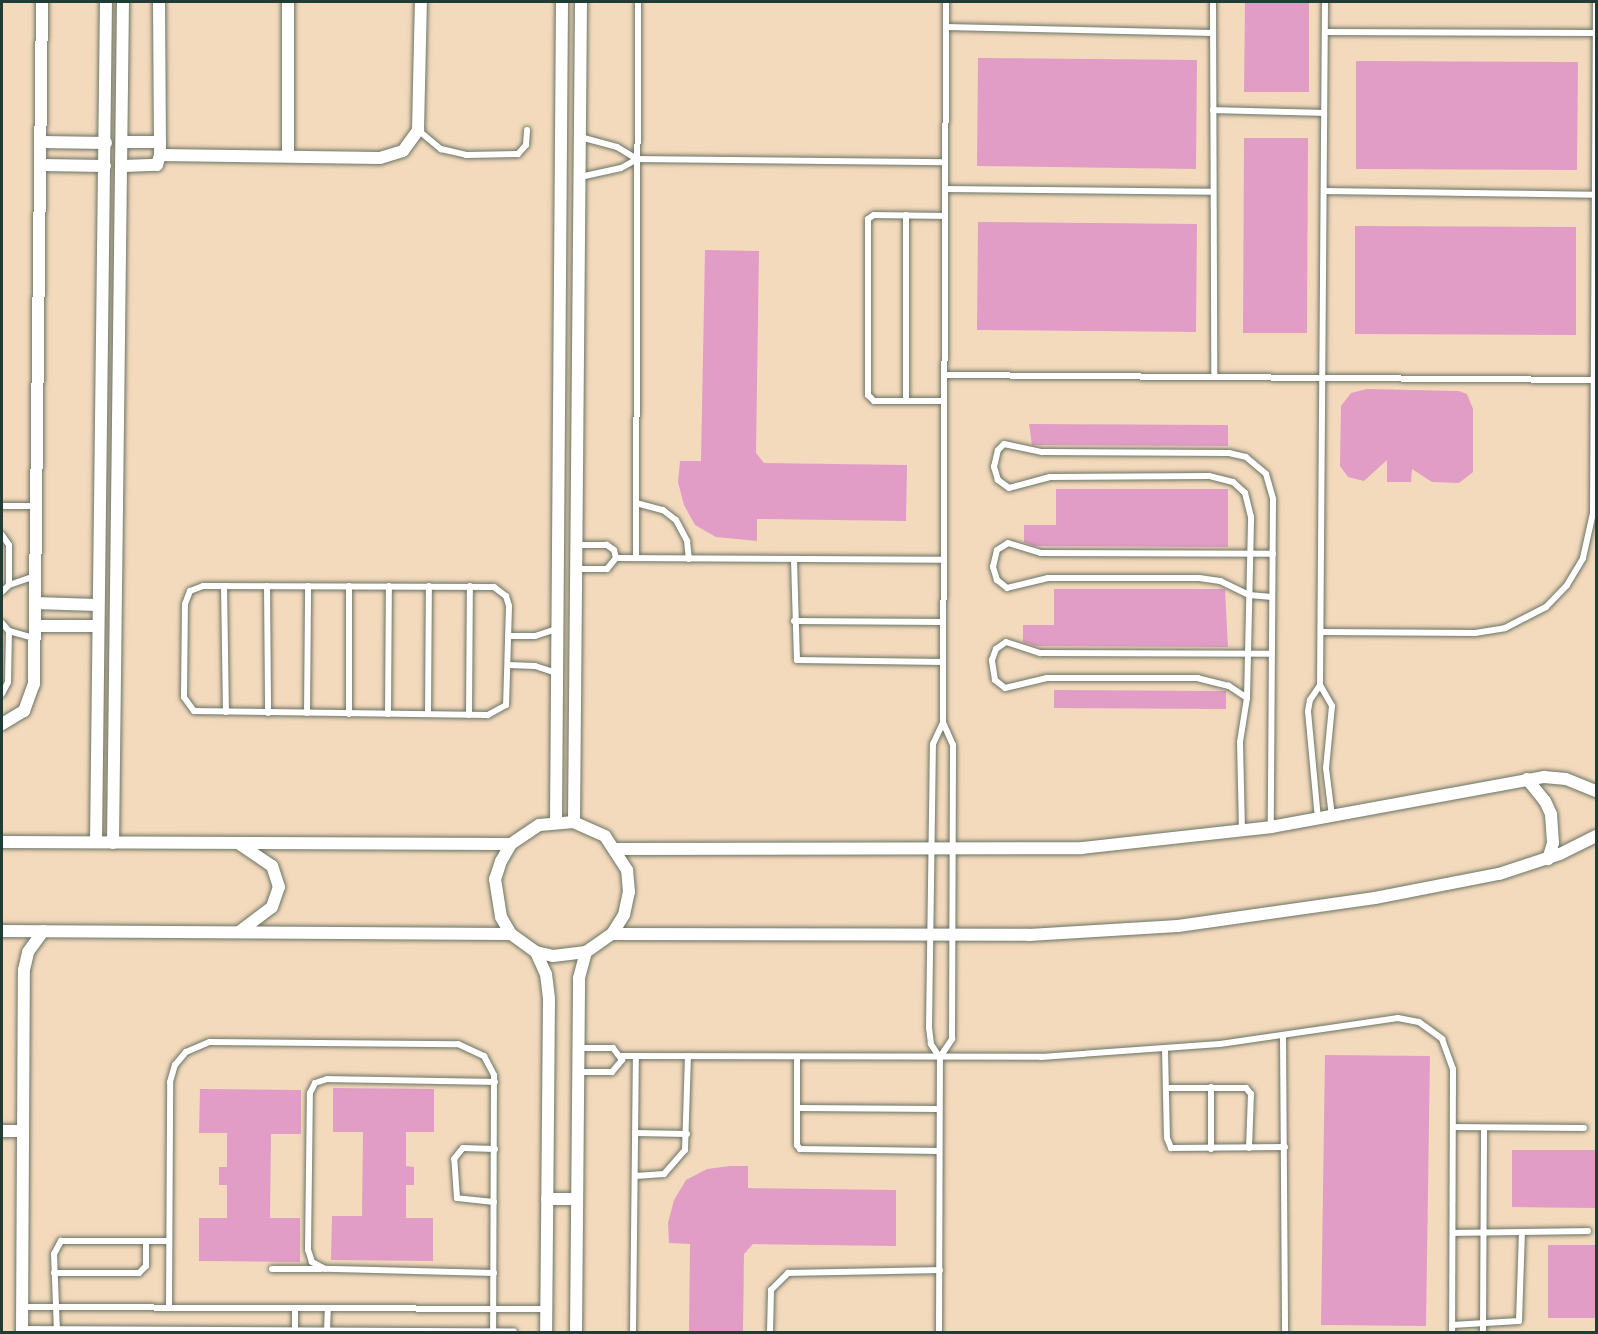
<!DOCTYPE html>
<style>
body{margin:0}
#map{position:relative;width:1598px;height:1334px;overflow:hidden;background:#f4dabd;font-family:Dekko,sans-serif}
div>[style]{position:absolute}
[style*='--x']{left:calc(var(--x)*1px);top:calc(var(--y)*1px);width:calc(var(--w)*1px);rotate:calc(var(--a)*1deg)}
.building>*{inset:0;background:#e19dc6}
.roads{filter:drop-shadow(0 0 2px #6a7464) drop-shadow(0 0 2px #6a7464)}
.lane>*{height:6px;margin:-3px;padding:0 3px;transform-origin:3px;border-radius:3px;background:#fff}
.street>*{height:12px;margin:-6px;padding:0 6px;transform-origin:6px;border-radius:6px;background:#fff}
span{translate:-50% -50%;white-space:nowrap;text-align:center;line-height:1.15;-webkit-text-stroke:6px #f7f3e8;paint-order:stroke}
.frame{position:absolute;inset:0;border:3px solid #1f3d34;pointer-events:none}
</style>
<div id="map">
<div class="building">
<i style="clip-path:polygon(1245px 2px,1309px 2px,1309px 92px,1244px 92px)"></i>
<i style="clip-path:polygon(978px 58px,1197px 60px,1196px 169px,977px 166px)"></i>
<i style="clip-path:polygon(1356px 61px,1578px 62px,1577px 170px,1356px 169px)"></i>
<i style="clip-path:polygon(1244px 138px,1308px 138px,1307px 333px,1243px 333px)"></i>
<i style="clip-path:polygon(978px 222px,1197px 224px,1196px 332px,977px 330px)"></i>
<i style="clip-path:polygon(1355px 226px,1576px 227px,1576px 335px,1355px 334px)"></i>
<i style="clip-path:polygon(705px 250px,759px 251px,756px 453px,764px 463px,907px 465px,906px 521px,757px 519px,757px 541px,716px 537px,695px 525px,684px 505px,678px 482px,680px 461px,701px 461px)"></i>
<i style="clip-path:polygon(1367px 389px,1459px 391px,1467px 394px,1473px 409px,1473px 472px,1459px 483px,1432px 482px,1412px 469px,1411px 482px,1387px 482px,1387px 460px,1364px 481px,1348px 477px,1340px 466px,1341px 406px,1351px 393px)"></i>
<i style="clip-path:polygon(1029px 424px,1228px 425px,1228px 446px,1032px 445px)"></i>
<i style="clip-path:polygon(1056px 489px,1228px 489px,1228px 547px,1035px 546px,1024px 542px,1024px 525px,1056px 525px)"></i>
<i style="clip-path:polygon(1054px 589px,1225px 589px,1228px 647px,1036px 646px,1023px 642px,1023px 625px,1054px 625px)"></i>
<i style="clip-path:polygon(1054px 690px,1226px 691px,1226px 709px,1054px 708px)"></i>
<i style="clip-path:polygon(1325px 1055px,1430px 1056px,1426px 1326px,1321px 1325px)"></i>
<i style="clip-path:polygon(333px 1088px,434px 1089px,434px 1132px,406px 1132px,406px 1166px,414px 1167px,414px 1185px,406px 1185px,406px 1218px,433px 1218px,433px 1261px,331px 1260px,332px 1216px,362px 1216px,363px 1132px,333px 1132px)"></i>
<i style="clip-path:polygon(200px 1089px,301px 1090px,301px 1134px,271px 1134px,270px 1218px,300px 1218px,300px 1262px,199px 1261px,199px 1218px,227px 1218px,227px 1185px,219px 1185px,219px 1167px,227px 1167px,227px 1133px,199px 1133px)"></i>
<i style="clip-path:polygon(1512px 1150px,1596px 1150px,1596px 1208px,1512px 1207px)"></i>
<i style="clip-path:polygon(730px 1166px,748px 1166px,748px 1188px,896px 1190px,896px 1246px,753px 1244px,744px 1254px,743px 1332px,689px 1332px,690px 1244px,669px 1243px,668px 1223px,674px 1200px,686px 1180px,707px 1169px)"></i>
<i style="clip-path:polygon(1548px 1245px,1596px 1245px,1596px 1318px,1548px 1318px)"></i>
</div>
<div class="roads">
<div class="lane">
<i style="--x:1213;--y:2;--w:375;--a:89.8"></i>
<i style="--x:1325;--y:2;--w:683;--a:90.42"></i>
<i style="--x:1320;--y:685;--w:24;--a:60"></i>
<i style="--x:1332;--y:706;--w:62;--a:95.5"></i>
<i style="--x:1326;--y:768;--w:48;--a:82.9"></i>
<i style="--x:946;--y:27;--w:267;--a:1.3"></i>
<i style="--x:1325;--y:32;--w:271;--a:0.2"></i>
<i style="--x:1213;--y:110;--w:111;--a:1.5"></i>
<i style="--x:418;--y:130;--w:30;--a:40"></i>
<i style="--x:441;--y:149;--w:26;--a:13"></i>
<i style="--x:466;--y:155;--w:52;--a:-1.1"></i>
<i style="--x:518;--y:154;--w:12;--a:-48"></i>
<i style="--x:526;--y:145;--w:15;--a:-86"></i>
<i style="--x:580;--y:137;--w:38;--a:15"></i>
<i style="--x:617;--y:147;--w:23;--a:31"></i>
<i style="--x:580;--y:177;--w:42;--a:-12.4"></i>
<i style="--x:621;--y:168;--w:18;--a:-29"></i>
<i style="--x:637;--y:159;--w:308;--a:0.6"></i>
<i style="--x:945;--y:189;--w:268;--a:0.6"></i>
<i style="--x:1324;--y:191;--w:271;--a:0.8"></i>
<i style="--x:906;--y:215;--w:186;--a:90"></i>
<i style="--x:944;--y:375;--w:649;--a:0.44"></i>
<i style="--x:944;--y:401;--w:70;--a:180"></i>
<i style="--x:874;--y:401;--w:8;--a:-135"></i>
<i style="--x:868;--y:395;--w:176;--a:-90"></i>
<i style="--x:868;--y:219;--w:7;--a:-34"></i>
<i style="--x:874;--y:215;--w:71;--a:0.8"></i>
<i style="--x:636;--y:503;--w:28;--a:15"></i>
<i style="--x:663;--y:510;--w:16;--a:38"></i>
<i style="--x:676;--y:520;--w:24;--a:62"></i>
<i style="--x:687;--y:541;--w:18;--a:84"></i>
<i style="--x:2;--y:506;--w:34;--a:0"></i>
<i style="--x:2;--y:535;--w:12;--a:55"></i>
<i style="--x:9;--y:545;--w:40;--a:90"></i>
<i style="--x:616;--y:558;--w:328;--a:0.3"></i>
<i style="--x:636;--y:558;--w:556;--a:-89.79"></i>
<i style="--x:794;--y:560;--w:100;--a:88.3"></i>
<i style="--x:797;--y:660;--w:146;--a:0.8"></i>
<i style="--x:576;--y:569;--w:31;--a:0"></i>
<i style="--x:607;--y:569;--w:14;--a:-51"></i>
<i style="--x:616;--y:558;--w:8;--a:-104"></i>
<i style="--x:614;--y:550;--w:9;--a:-144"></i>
<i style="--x:607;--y:545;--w:30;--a:180"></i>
<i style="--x:203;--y:586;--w:291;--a:0.2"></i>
<i style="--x:494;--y:587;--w:15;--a:37"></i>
<i style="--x:506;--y:596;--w:10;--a:73"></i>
<i style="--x:509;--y:606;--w:99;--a:91.7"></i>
<i style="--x:506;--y:705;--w:21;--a:151"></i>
<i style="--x:488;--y:715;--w:294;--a:-179.2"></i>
<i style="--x:194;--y:711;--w:17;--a:-126"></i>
<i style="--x:184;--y:697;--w:93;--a:-89.4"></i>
<i style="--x:185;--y:604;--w:14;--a:-69"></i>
<i style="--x:190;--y:591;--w:14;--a:-21"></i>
<i style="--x:224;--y:586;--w:126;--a:89.1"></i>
<i style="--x:267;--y:586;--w:127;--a:89.5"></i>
<i style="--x:2;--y:592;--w:10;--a:-45"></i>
<i style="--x:9;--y:585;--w:28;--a:-19"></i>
<i style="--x:1272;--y:597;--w:23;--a:-175"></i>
<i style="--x:1249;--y:595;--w:32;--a:-154"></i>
<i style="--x:1220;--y:581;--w:21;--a:-172"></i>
<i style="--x:1199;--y:578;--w:151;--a:180"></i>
<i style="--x:1048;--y:578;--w:42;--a:166.3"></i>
<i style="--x:1007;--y:588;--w:13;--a:-141"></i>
<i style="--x:997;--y:580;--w:14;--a:-107"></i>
<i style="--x:993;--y:567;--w:17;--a:-77"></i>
<i style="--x:997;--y:550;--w:13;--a:-32"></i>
<i style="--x:1008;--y:543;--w:34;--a:17"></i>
<i style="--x:1041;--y:553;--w:232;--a:0.2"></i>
<i style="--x:794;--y:621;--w:149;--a:0.4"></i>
<i style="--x:2;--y:623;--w:11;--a:49"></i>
<i style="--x:9;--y:631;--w:26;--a:16"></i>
<i style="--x:1321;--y:632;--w:154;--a:0.4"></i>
<i style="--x:1475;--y:633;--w:30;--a:-9"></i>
<i style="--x:1505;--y:628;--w:46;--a:-27.1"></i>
<i style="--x:1546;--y:607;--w:30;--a:-46"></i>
<i style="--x:1567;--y:585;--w:31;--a:-59"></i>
<i style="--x:1583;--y:558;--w:46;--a:-77.5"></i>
<i style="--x:1593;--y:513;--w:511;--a:-89.66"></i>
<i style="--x:508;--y:636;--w:27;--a:0"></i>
<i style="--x:535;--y:636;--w:23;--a:-18"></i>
<i style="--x:508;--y:665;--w:27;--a:2"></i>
<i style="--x:535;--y:666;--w:23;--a:18"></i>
<i style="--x:2;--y:694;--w:13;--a:-63"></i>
<i style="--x:8;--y:682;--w:51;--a:-88.9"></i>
<i style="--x:1247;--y:698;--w:22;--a:-146"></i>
<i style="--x:1229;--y:686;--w:32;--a:-166"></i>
<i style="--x:1198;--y:678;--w:151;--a:180"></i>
<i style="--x:1047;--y:678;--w:43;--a:166.6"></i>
<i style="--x:1005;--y:688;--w:13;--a:-141"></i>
<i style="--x:995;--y:680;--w:20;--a:-99"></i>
<i style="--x:992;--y:660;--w:12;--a:-70"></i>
<i style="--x:996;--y:649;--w:12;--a:-35"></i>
<i style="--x:1006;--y:642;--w:36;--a:18"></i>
<i style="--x:1040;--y:653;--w:232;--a:0.2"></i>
<i style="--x:307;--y:713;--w:127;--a:-89.5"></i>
<i style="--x:349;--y:714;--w:128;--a:-90"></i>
<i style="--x:388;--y:714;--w:128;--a:-89.6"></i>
<i style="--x:428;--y:714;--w:128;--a:-89.6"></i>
<i style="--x:469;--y:715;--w:129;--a:-89.6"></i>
<i style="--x:1318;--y:819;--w:108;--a:-95.3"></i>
<i style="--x:1308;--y:711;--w:11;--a:-80"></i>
<i style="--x:1310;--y:700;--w:18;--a:-56"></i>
<i style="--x:1242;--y:830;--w:88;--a:-91.3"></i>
<i style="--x:1240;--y:742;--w:45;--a:-81"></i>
<i style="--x:1247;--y:698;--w:181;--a:-88.7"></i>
<i style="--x:1251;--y:517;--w:25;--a:-104"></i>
<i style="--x:1245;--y:493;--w:16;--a:-137"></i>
<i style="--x:1233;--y:482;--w:25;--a:-166"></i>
<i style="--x:1209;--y:476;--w:159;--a:179.6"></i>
<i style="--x:1050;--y:477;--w:42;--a:165"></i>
<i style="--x:1009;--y:488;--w:14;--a:-144"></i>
<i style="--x:998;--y:480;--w:14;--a:-107"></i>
<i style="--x:994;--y:467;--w:17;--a:-77"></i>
<i style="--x:998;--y:450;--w:8;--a:-45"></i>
<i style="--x:1004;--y:444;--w:39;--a:12"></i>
<i style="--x:1042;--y:452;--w:187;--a:0.3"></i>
<i style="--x:1229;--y:453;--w:17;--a:13"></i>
<i style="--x:1246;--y:457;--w:26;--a:40"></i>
<i style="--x:1266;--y:474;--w:26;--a:74"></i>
<i style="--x:1273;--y:499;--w:327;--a:90.4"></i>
<i style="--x:1283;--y:1036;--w:296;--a:89.6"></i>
<i style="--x:1165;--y:1050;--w:88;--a:88.7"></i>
<i style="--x:1167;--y:1138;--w:11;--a:68"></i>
<i style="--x:1171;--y:1148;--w:114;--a:-0.5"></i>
<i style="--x:622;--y:1056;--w:419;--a:0.1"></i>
<i style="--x:1041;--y:1057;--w:179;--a:-4.2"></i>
<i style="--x:1220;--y:1044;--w:180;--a:-8.3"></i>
<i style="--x:1398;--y:1018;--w:21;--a:11"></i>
<i style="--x:1419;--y:1022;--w:29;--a:36"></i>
<i style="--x:1442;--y:1039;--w:32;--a:70"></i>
<i style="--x:1453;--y:1069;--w:263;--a:90.2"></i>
<i style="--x:797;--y:1057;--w:88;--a:90"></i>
<i style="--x:797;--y:1145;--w:5;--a:53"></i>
<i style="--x:800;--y:1149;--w:139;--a:0.8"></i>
<i style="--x:940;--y:1057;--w:22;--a:-56"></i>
<i style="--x:952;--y:1039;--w:294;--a:-89.8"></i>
<i style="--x:953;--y:745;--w:24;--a:-114"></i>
<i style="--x:577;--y:1072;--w:35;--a:0"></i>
<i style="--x:612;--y:1072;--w:16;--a:-50"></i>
<i style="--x:622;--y:1060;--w:15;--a:-127"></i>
<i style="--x:613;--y:1048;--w:35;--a:180"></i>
<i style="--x:1211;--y:1087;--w:62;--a:90"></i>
<i style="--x:1166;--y:1088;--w:80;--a:0"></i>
<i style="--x:1246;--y:1088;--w:8;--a:50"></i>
<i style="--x:1251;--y:1094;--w:54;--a:92.1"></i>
<i style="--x:797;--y:1108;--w:142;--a:0.4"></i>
<i style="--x:1453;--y:1127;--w:131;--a:0.4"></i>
<i style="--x:635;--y:1133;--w:52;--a:1.1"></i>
<i style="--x:635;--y:1176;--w:29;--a:-4"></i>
<i style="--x:664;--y:1174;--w:32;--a:-49"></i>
<i style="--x:685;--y:1150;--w:94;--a:-88.2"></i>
<i style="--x:494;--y:1202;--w:37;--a:-174"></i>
<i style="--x:457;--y:1198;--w:39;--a:-94"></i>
<i style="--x:454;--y:1159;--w:14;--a:-51"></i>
<i style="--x:463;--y:1148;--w:32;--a:2"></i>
<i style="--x:1453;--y:1233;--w:135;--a:-0.8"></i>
<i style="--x:272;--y:1269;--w:49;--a:0"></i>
<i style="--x:54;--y:1273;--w:85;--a:0"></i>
<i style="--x:139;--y:1273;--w:10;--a:-45"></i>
<i style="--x:146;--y:1266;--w:25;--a:-90"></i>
<i style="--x:494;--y:1273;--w:169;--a:-178.6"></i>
<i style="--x:325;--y:1269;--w:15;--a:-152"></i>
<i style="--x:312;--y:1262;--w:13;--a:-108"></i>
<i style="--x:308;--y:1250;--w:157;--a:-89.3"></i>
<i style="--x:310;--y:1093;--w:11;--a:-63"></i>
<i style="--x:315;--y:1083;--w:13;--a:-18"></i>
<i style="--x:327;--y:1079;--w:168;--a:1"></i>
<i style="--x:22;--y:1307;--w:524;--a:0.22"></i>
<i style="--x:169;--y:1307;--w:225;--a:-89.7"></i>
<i style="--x:170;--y:1082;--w:18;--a:-74"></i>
<i style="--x:175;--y:1065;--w:17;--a:-50"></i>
<i style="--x:186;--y:1052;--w:26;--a:-23"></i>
<i style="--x:210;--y:1042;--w:248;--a:0.5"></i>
<i style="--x:458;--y:1044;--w:29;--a:25"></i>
<i style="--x:484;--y:1056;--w:21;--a:62"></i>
<i style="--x:494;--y:1075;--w:257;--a:90.2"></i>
<i style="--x:1452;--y:1325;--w:67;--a:-3.4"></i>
<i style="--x:1519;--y:1321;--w:89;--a:-88.1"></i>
<i style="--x:22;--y:1329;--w:492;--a:0.3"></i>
<i style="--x:57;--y:1332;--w:78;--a:-92.2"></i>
<i style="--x:54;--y:1254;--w:15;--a:-62"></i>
<i style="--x:61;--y:1241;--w:108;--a:0"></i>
<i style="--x:295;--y:1332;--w:24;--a:-90"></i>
<i style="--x:327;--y:1332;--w:24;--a:-88"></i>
<i style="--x:633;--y:1332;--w:276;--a:-89.4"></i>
<i style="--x:770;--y:1332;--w:42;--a:-88.6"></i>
<i style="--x:771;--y:1290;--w:24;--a:-45"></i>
<i style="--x:788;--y:1273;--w:152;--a:-1.1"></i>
<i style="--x:939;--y:1332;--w:274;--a:-89.8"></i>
<i style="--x:940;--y:1058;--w:17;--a:-123"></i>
<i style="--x:931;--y:1044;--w:17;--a:-97"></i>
<i style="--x:929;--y:1027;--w:283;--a:-89.2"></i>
<i style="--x:933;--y:744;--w:23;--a:-65"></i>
<i style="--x:943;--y:723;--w:721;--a:-89.76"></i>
<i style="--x:1483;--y:1332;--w:204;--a:-89.7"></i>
</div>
<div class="street">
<i style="--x:159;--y:2;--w:153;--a:89.6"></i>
<i style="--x:160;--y:155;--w:220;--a:0.8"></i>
<i style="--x:380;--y:158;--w:24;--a:-17"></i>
<i style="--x:403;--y:151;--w:26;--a:-54"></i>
<i style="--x:418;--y:130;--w:128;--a:-88.7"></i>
<i style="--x:42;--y:142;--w:64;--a:0.9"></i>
<i style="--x:123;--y:142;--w:37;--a:0"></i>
<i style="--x:288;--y:155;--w:153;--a:-90"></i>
<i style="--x:42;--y:165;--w:63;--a:0.9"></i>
<i style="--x:123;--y:166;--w:34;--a:-2"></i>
<i style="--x:157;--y:165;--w:10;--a:-73"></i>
<i style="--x:35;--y:603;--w:62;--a:1.8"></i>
<i style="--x:35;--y:626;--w:62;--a:0"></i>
<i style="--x:2;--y:724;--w:26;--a:-31"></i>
<i style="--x:24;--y:711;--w:29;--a:-70"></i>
<i style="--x:34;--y:684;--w:682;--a:-89.33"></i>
<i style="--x:1527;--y:779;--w:28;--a:51"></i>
<i style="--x:1545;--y:801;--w:14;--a:65"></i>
<i style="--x:1551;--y:814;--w:29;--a:86"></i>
<i style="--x:1553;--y:843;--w:17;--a:107"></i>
<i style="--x:556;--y:821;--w:819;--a:-89.58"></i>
<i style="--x:574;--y:822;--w:820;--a:-89.51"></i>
<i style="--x:2;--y:842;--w:509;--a:0.23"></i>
<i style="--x:96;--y:842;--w:840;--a:-89.32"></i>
<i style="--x:113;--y:843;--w:841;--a:-89.32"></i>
<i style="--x:616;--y:849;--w:466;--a:-0.1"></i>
<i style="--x:1082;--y:848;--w:190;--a:-6.3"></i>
<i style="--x:1271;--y:827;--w:278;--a:-10.4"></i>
<i style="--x:1544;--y:777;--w:22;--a:5"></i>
<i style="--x:1566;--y:779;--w:32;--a:22"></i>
<i style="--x:2;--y:931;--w:509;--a:0.34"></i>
<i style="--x:239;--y:932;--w:41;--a:-37.1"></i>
<i style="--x:272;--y:907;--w:21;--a:-71"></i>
<i style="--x:279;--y:887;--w:22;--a:-108"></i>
<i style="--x:272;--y:866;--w:40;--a:-146"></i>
<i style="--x:612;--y:934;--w:417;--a:0.1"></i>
<i style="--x:1029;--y:935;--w:149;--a:-3.5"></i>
<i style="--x:1178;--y:926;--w:199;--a:-8.1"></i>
<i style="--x:1375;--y:898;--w:126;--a:-11"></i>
<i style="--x:1499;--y:874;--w:64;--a:-18.2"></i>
<i style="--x:1560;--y:854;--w:40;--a:-26.6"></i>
<i style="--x:536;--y:952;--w:24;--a:66"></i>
<i style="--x:546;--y:974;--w:25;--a:83"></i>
<i style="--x:549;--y:999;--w:333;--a:90.5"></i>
<i style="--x:2;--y:1131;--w:21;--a:0"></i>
<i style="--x:547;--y:1199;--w:30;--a:0"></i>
<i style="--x:22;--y:1332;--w:362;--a:-89.7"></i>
<i style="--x:24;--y:970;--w:18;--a:-77"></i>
<i style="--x:28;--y:952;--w:26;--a:-54"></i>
<i style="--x:576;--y:1332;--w:354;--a:-89.5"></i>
<i style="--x:579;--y:978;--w:27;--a:-75"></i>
<i style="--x:586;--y:952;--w:32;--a:-35"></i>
<i style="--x:612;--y:934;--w:22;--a:-58"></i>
<i style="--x:624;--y:915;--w:24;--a:-78"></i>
<i style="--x:629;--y:892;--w:22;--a:-95"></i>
<i style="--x:627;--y:870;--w:40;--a:-122.9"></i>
<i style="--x:605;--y:836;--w:34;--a:-156"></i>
<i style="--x:574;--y:822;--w:35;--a:175"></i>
<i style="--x:539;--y:825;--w:34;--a:146"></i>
<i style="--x:511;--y:844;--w:20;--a:120"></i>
<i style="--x:501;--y:861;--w:19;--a:108"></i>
<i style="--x:495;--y:879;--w:38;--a:81"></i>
<i style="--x:501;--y:917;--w:20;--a:60"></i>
<i style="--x:511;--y:934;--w:31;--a:36"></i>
<i style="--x:536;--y:952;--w:17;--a:13"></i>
<i style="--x:553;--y:956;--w:33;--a:-7"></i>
</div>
</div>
<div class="frame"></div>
</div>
